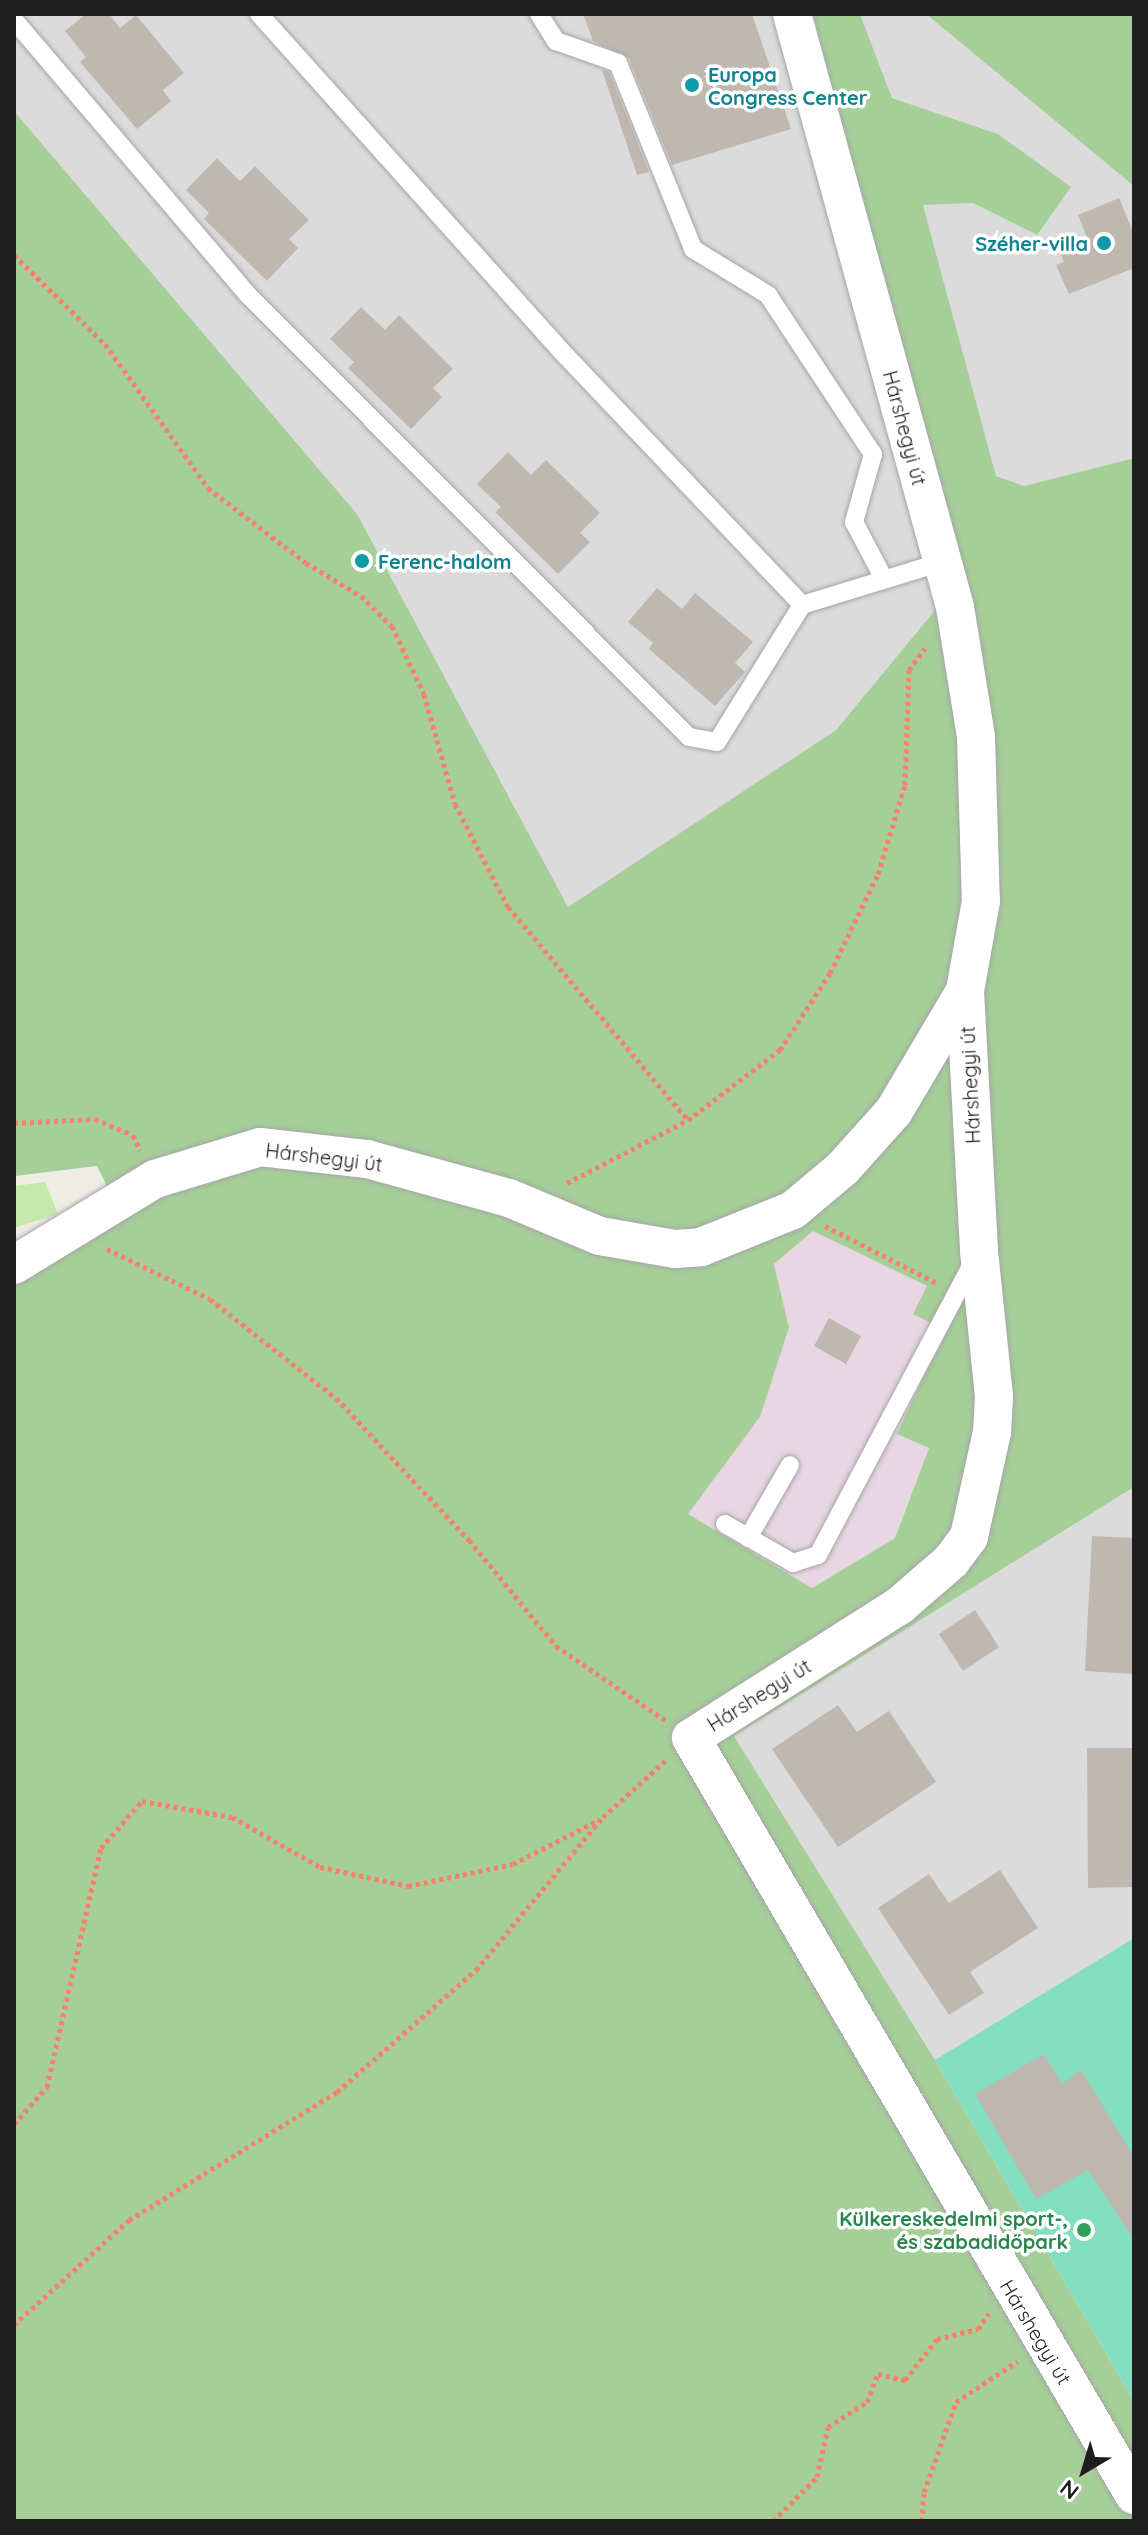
<!DOCTYPE html>
<meta charset="utf-8">
<style>
body{margin:0}
#map{position:relative;width:1148px;height:2535px;overflow:hidden;background:#efece4;font-family:Quicksand,sans-serif}
div>[style]{position:absolute}
[style*='--x']{left:calc(var(--x)*1px);top:calc(var(--y)*1px);width:calc(var(--w)*1px);rotate:calc(var(--a)*1deg)}
.residential>*{inset:0;background:#dcdbdb}
.industrial>*{inset:0;background:#e8d6e3}
.grass>*{inset:0;background:#c5e9aa}
.forest>*{inset:0;background:#a5ce99}
.pitch>*{inset:0;background:#82debf}
.building>*{inset:0;background:#bfb8b0}
.path>*{height:5px;margin-top:-2.5px;transform-origin:0;background:repeating-linear-gradient(90deg,#f9816b 0 4px,transparent 0 8px)}
.roads{filter:drop-shadow(0 0 2px #a5a5a5) drop-shadow(0 0 2px #a5a5a5)}
.lane>*{height:18px;margin:-9px;padding:0 9px;transform-origin:9px;border-radius:9px;background:#fff}
.street>*{height:38px;margin:-19px;padding:0 19px;transform-origin:19px;border-radius:19px;background:#fff}
.dots>*{width:22px;height:22px;translate:-50% -50%;box-sizing:border-box;border:4px solid #fff;border-radius:50%}
span{translate:-50% -50%;white-space:nowrap;text-align:center;line-height:1.15;-webkit-text-stroke:7px #fff;paint-order:stroke}
.culture-label{font-size:20px;color:#0d838f;font-weight:700}
.left{translate:0 -50%;text-align:left}
.right{translate:-100% -50%;text-align:right}
.street-label{font-size:20px;color:#1e1e1e}
.leisure-label{font-size:20px;color:#27864d;font-weight:700}
.frame{position:absolute;inset:0;border:16px solid #1e1e1e;pointer-events:none}
.north{position:absolute;left:1044px;top:2431px;width:80px;height:80px;-webkit-text-stroke:6px #fff;paint-order:stroke;rotate:218deg;font-size:22px;font-weight:700;line-height:32px;text-align:center;color:#1e1e1e}
.north::after{content:'';display:block;margin:auto;width:28px;height:36px;background:#1e1e1e;clip-path:polygon(50% 0,100% 100%,50% 72%,0 100%)}
</style>
<div id="map">
<div class="residential">
<i style="clip-path:polygon(14px 14px,813px 14px,962px 593px,941px 603px,836px 730px,568px 907px,357px 514px,14px 111px)"></i>
<i style="clip-path:polygon(860px 14px,926px 14px,1134px 186px,1134px 458px,1023px 486px,996px 476px,923px 205px,973px 203px,1037px 235px,998px 134px,892px 98px)"></i>
<i style="clip-path:polygon(1134px 1487px,1134px 1938px,935px 2060px,734px 1736px)"></i>
</div>
<div class="industrial">
<i style="clip-path:polygon(813px 1231px,927px 1286px,945px 1330px,897px 1434px,929px 1448px,895px 1538px,812px 1588px,688px 1514px,760px 1417px,789px 1328px,774px 1264px)"></i>
</div>
<div class="grass">
<i style="clip-path:polygon(45px 1182px,58px 1214px,14px 1228px,14px 1186px)"></i>
</div>
<div class="forest">
<i style="clip-path:polygon(evenodd,813px 14px,860px 14px,892px 98px,998px 134px,1071px 187px,1037px 235px,973px 203px,923px 205px,996px 476px,1024px 486px,1134px 458px,1134px 1487px,734px 1736px,935px 2060px,1134px 2401px,1134px 2521px,14px 2521px,14px 1265px,115px 1202px,97px 1166px,14px 1176px,14px 111px,357px 514px,568px 907px,836px 730px,941px 603px,962px 593px,813px 14px,813px 1231px,927px 1286px,913px 1314px,945px 1330px,897px 1434px,929px 1448px,895px 1538px,812px 1588px,688px 1514px,760px 1417px,789px 1328px,774px 1264px,813px 1231px)"></i>
<i style="clip-path:polygon(926px 14px,1134px 14px,1134px 186px)"></i>
</div>
<div class="pitch">
<i style="clip-path:polygon(1134px 1938px,1134px 2401px,935px 2060px)"></i>
</div>
<div class="building">
<i style="clip-path:polygon(86px 14px,109px 14px,120px 28px,136px 15px,184px 73px,163px 90px,171px 101px,137px 129px,80px 62px,86px 57px,65px 31px)"></i>
<i style="clip-path:polygon(583px 14px,752px 14px,791px 129px,672px 165px,629px 58px,593px 41px)"></i>
<i style="clip-path:polygon(602px 70px,609px 72px,649px 172px,637px 175px)"></i>
<i style="clip-path:polygon(217px 158px,240px 181px,255px 166px,309px 220px,289px 239px,298px 248px,267px 281px,204px 219px,209px 213px,186px 190px)"></i>
<i style="clip-path:polygon(1119px 198px,1134px 234px,1134px 268px,1069px 294px,1056px 265px,1064px 262px,1059px 249px,1087px 238px,1078px 215px)"></i>
<i style="clip-path:polygon(361px 307px,385px 330px,399px 315px,453px 369px,433px 388px,442px 397px,411px 429px,348px 368px,354px 362px,330px 339px)"></i>
<i style="clip-path:polygon(508px 452px,531px 475px,546px 460px,600px 513px,580px 533px,590px 542px,558px 574px,495px 512px,501px 507px,477px 484px)"></i>
<i style="clip-path:polygon(657px 588px,682px 609px,695px 593px,753px 642px,735px 663px,745px 672px,715px 706px,649px 649px,653px 643px,628px 622px)"></i>
<i style="clip-path:polygon(829px 1318px,861px 1336px,846px 1364px,814px 1346px)"></i>
<i style="clip-path:polygon(1092px 1536px,1134px 1538px,1134px 1674px,1085px 1671px)"></i>
<i style="clip-path:polygon(975px 1610px,999px 1647px,963px 1671px,939px 1634px)"></i>
<i style="clip-path:polygon(838px 1705px,857px 1732px,889px 1711px,936px 1782px,838px 1847px,772px 1749px)"></i>
<i style="clip-path:polygon(1087px 1748px,1134px 1748px,1134px 1887px,1088px 1888px)"></i>
<i style="clip-path:polygon(1000px 1870px,1038px 1928px,970px 1972px,984px 1993px,949px 2015px,878px 1908px,929px 1874px,949px 1903px)"></i>
<i style="clip-path:polygon(1044px 2054px,1062px 2084px,1081px 2070px,1134px 2157px,1134px 2240px,1088px 2170px,1036px 2199px,975px 2094px)"></i>
</div>
<div class="path">
<i style="--x:14;--y:255;--w:127;--a:44.4"></i>
<i style="--x:105;--y:344;--w:177;--a:54.4"></i>
<i style="--x:208;--y:488;--w:123;--a:37.4"></i>
<i style="--x:306;--y:563;--w:64;--a:31"></i>
<i style="--x:361;--y:596;--w:43;--a:44.1"></i>
<i style="--x:392;--y:626;--w:75;--a:64.8"></i>
<i style="--x:424;--y:694;--w:114;--a:74.3"></i>
<i style="--x:455;--y:804;--w:116;--a:62.8"></i>
<i style="--x:508;--y:907;--w:279;--a:49.8"></i>
<i style="--x:14;--y:1123;--w:81;--a:-2.8"></i>
<i style="--x:95;--y:1119;--w:41;--a:22.8"></i>
<i style="--x:133;--y:1135;--w:17;--a:65"></i>
<i style="--x:567;--y:1183;--w:136;--a:-27.5"></i>
<i style="--x:688;--y:1120;--w:116;--a:-37.3"></i>
<i style="--x:780;--y:1050;--w:92;--a:-57"></i>
<i style="--x:830;--y:973;--w:110;--a:-64.1"></i>
<i style="--x:878;--y:874;--w:93;--a:-73.1"></i>
<i style="--x:905;--y:785;--w:115;--a:-88"></i>
<i style="--x:909;--y:670;--w:27;--a:-54"></i>
<i style="--x:825;--y:1226;--w:126;--a:27"></i>
<i style="--x:107;--y:1249;--w:114;--a:25.9"></i>
<i style="--x:210;--y:1299;--w:160;--a:38.2"></i>
<i style="--x:336;--y:1398;--w:195;--a:46.9"></i>
<i style="--x:469;--y:1540;--w:137;--a:50.6"></i>
<i style="--x:556;--y:1646;--w:132;--a:34.2"></i>
<i style="--x:14;--y:2124;--w:50;--a:-48.3"></i>
<i style="--x:47;--y:2087;--w:245;--a:-77.3"></i>
<i style="--x:101;--y:1848;--w:62;--a:-48.9"></i>
<i style="--x:142;--y:1801;--w:91;--a:10.1"></i>
<i style="--x:232;--y:1817;--w:101;--a:29.6"></i>
<i style="--x:320;--y:1867;--w:90;--a:12.2"></i>
<i style="--x:408;--y:1886;--w:107;--a:-11.8"></i>
<i style="--x:513;--y:1864;--w:97;--a:-27.1"></i>
<i style="--x:14;--y:2325;--w:156;--a:-42.4"></i>
<i style="--x:129;--y:2220;--w:244;--a:-31.6"></i>
<i style="--x:337;--y:2092;--w:185;--a:-41.3"></i>
<i style="--x:476;--y:1970;--w:199;--a:-50.3"></i>
<i style="--x:603;--y:1817;--w:84;--a:-42.1"></i>
<i style="--x:773;--y:2521;--w:62;--a:-45"></i>
<i style="--x:817;--y:2477;--w:51;--a:-77.6"></i>
<i style="--x:828;--y:2427;--w:46;--a:-32.7"></i>
<i style="--x:867;--y:2402;--w:30;--a:-69"></i>
<i style="--x:878;--y:2374;--w:28;--a:13"></i>
<i style="--x:905;--y:2380;--w:52;--a:-52"></i>
<i style="--x:937;--y:2339;--w:42;--a:-13.7"></i>
<i style="--x:978;--y:2329;--w:19;--a:-55"></i>
<i style="--x:922;--y:2521;--w:29;--a:-86"></i>
<i style="--x:924;--y:2492;--w:96;--a:-70.4"></i>
<i style="--x:956;--y:2402;--w:74;--a:-33.5"></i>
</div>
<div class="roads">
<div class="lane">
<i style="--x:259;--y:14;--w:461;--a:48.1"></i>
<i style="--x:567;--y:357;--w:342;--a:46.5"></i>
<i style="--x:539;--y:14;--w:32;--a:58"></i>
<i style="--x:556;--y:41;--w:66;--a:19.5"></i>
<i style="--x:618;--y:63;--w:201;--a:68"></i>
<i style="--x:693;--y:249;--w:88;--a:31.5"></i>
<i style="--x:768;--y:295;--w:191;--a:56.6"></i>
<i style="--x:873;--y:454;--w:71;--a:105.6"></i>
<i style="--x:854;--y:522;--w:64;--a:62.2"></i>
<i style="--x:14;--y:20;--w:361;--a:49.6"></i>
<i style="--x:248;--y:295;--w:624;--a:45.06"></i>
<i style="--x:689;--y:737;--w:28;--a:10"></i>
<i style="--x:717;--y:742;--w:161;--a:-58.2"></i>
<i style="--x:802;--y:605;--w:146;--a:-17.1"></i>
<i style="--x:725;--y:1524;--w:78;--a:29.8"></i>
<i style="--x:793;--y:1563;--w:26;--a:-18"></i>
<i style="--x:818;--y:1555;--w:336;--a:-62.1"></i>
<i style="--x:748;--y:1538;--w:84;--a:-60.1"></i>
</div>
<div class="street">
<i style="--x:792;--y:14;--w:615;--a:74.63"></i>
<i style="--x:955;--y:607;--w:132;--a:80.8"></i>
<i style="--x:976;--y:737;--w:164;--a:88.3"></i>
<i style="--x:981;--y:901;--w:91;--a:100.1"></i>
<i style="--x:965;--y:991;--w:260;--a:86.9"></i>
<i style="--x:979;--y:1251;--w:146;--a:84.1"></i>
<i style="--x:994;--y:1396;--w:36;--a:93"></i>
<i style="--x:992;--y:1432;--w:107;--a:102.4"></i>
<i style="--x:969;--y:1537;--w:30;--a:127"></i>
<i style="--x:951;--y:1561;--w:69;--a:139.1"></i>
<i style="--x:899;--y:1606;--w:246;--a:147.6"></i>
<i style="--x:691;--y:1738;--w:877;--a:59.66"></i>
<i style="--x:14;--y:1265;--w:165;--a:-31.4"></i>
<i style="--x:155;--y:1179;--w:110;--a:-16.9"></i>
<i style="--x:260;--y:1147;--w:108;--a:6.4"></i>
<i style="--x:367;--y:1159;--w:147;--a:15.4"></i>
<i style="--x:509;--y:1198;--w:99;--a:22.7"></i>
<i style="--x:600;--y:1236;--w:76;--a:9.8"></i>
<i style="--x:675;--y:1249;--w:26;--a:-4"></i>
<i style="--x:701;--y:1247;--w:99;--a:-21.9"></i>
<i style="--x:793;--y:1210;--w:65;--a:-40"></i>
<i style="--x:843;--y:1168;--w:76;--a:-48.2"></i>
<i style="--x:894;--y:1111;--w:139;--a:-59.4"></i>
</div>
</div>
<div class="dots">
<i style="left:692px;top:85px;background:#0f9aa8"></i>
<i style="left:1104px;top:243px;background:#0f9aa8"></i>
<i style="left:362px;top:561px;background:#0f9aa8"></i>
<i style="left:1084px;top:2230px;background:#2e9e5b"></i>
</div>
<div class="culture-label">
<span class="left" style="left:708px;top:86px">Europa<br>Congress Center</span>
<span class="right" style="left:1088px;top:243px">Széher-villa</span>
<span class="left" style="left:378px;top:561px">Ferenc-halom</span>
</div>
<div class="street-label">
<span style="left:905px;top:428px;rotate:75deg">Hárshegyi út</span>
<span style="left:970px;top:1085px;rotate:-93deg">Hárshegyi út</span>
<span style="left:324px;top:1157px;rotate:7deg">Hárshegyi út</span>
<span style="left:759px;top:1695px;rotate:-32deg">Hárshegyi út</span>
<span style="left:1036px;top:2332px;rotate:59deg">Hárshegyi út</span>
</div>
<div class="leisure-label">
<span class="right" style="left:1068px;top:2230px">Külkereskedelmi sport-,<br>és szabadidőpark</span>
</div>
<div class="frame"></div>
<div class="north">N</div>
</div>
